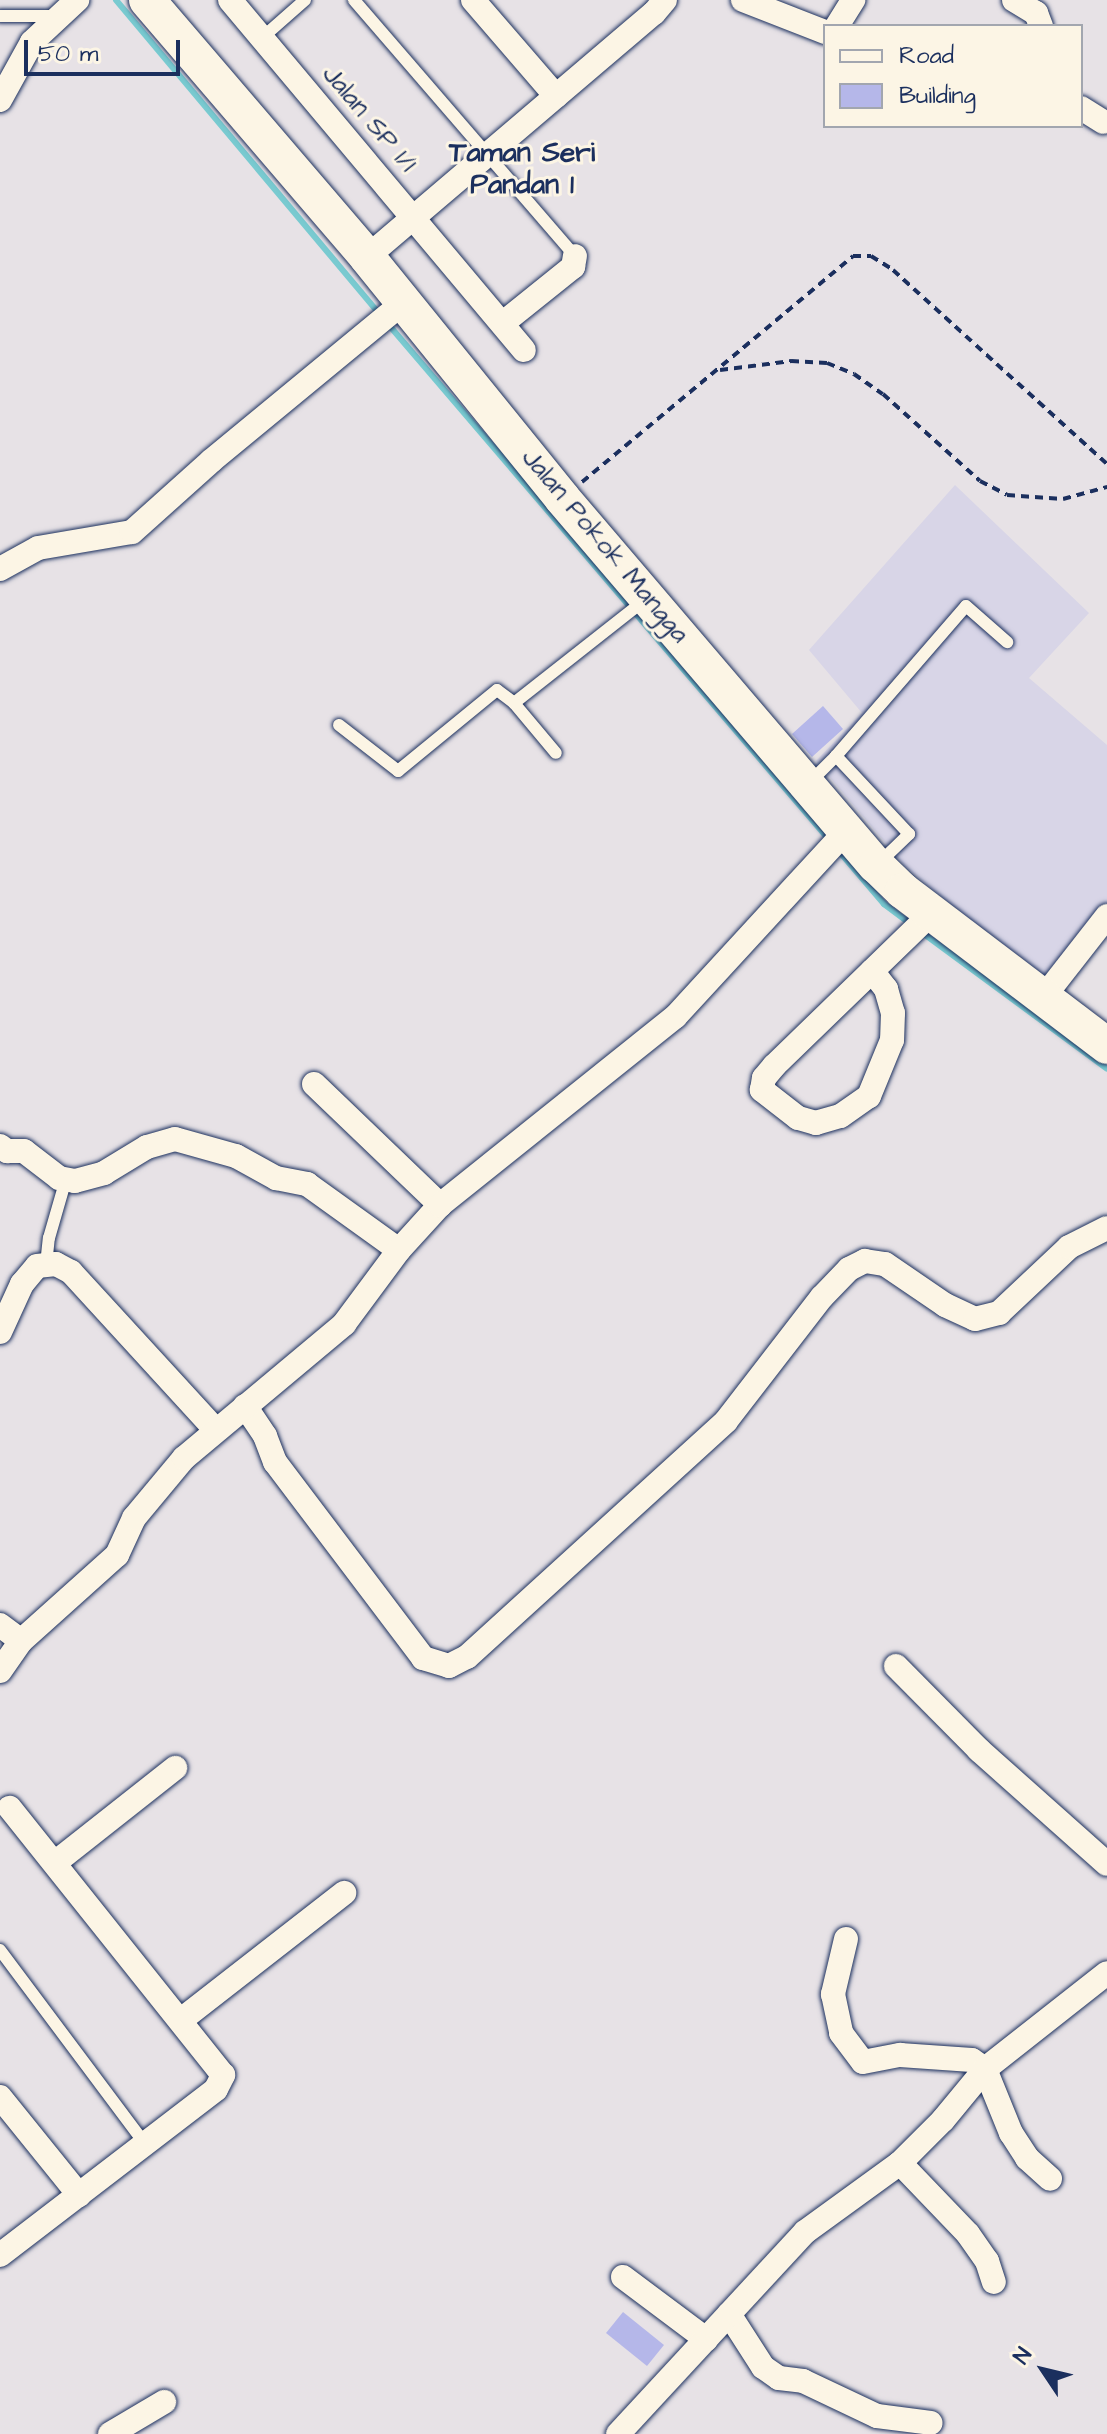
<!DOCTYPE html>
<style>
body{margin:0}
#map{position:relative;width:1107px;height:2434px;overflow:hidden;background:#e7e2e6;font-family:"Architects Daughter",sans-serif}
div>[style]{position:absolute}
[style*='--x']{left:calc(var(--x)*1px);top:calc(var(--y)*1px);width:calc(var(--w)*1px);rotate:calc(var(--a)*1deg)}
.built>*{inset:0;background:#d8d5e7}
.stream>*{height:6px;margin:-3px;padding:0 3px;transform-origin:3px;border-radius:3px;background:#79cad0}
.building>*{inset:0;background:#b5b7e9}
.path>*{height:4px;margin-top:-2px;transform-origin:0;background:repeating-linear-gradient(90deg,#1b2f5e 0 8px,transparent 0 14px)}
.roads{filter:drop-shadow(0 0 2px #1b2f5e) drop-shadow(0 0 2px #1b2f5e)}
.lane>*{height:12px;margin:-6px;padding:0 6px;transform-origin:6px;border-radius:6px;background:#fcf5e5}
.street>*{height:24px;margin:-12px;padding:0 12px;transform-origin:12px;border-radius:12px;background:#fcf5e5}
.secondary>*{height:36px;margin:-18px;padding:0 18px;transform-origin:18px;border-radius:18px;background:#fcf5e5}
span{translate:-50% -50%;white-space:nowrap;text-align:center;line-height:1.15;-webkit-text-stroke:6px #fcf5e5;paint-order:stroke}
.street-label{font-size:26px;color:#1b2f5e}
.neighbourhood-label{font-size:28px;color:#1b2f5e;font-weight:700}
.legend{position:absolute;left:823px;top:24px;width:260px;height:104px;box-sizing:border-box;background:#fcf5e5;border:2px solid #a2a6af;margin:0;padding:10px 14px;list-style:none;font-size:24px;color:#1b2f5e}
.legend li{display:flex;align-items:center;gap:16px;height:40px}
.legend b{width:40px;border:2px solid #a2a6af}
.north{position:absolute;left:1003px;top:2330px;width:80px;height:80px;-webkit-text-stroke:6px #fcf5e5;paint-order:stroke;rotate:305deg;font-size:22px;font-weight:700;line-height:32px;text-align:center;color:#1b2f5e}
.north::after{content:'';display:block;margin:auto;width:28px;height:36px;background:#1b2f5e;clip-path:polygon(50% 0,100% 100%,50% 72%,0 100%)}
.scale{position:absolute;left:24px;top:40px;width:156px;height:36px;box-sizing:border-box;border:4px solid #1b2f5e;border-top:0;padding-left:10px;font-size:24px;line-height:28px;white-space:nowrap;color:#1b2f5e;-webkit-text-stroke:6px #fcf5e5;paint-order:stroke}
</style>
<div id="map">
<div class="built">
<i style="clip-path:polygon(955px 485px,1089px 613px,1029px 678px,1107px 745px,1107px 914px,1046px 984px,905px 866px,816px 761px,862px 713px,809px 650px)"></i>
</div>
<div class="stream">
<i style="--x:116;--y:0;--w:412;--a:50"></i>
<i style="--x:388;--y:324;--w:682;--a:49.46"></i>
<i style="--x:838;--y:850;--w:71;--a:49.6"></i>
<i style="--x:884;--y:904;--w:34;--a:37"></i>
<i style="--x:920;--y:931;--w:232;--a:36.4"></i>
</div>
<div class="building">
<i style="clip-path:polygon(823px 706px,843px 729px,812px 757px,792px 734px)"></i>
<i style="clip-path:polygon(623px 2312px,664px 2345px,647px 2366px,606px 2333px)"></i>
</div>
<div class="path">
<i style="--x:720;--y:370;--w:72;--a:-7.2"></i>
<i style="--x:791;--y:361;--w:36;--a:3"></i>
<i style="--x:827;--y:363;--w:29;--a:22"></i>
<i style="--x:854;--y:374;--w:35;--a:35"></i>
<i style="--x:883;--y:394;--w:130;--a:41.9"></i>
<i style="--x:980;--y:481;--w:30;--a:27"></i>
<i style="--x:1007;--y:495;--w:56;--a:4.1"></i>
<i style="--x:1063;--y:499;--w:46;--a:-15.3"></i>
<i style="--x:582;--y:482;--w:353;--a:-39.8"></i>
<i style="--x:853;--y:256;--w:18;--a:0"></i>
<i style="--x:871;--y:256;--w:26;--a:32"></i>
<i style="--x:893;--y:270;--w:289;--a:42.2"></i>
</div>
<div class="roads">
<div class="lane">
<i style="--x:354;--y:0;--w:338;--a:49.2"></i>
<i style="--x:0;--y:16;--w:57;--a:0"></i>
<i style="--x:263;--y:37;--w:56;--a:-41.4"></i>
<i style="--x:514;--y:703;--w:168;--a:-38.2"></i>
<i style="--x:339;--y:725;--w:75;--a:37.9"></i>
<i style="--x:398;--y:771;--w:128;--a:-39.3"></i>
<i style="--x:497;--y:690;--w:21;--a:37"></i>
<i style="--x:514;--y:703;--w:65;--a:50"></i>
<i style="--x:809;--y:783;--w:38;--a:-45"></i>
<i style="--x:879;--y:863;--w:42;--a:-44"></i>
<i style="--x:909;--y:834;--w:107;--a:-133.1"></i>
<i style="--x:836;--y:756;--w:198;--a:-49.1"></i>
<i style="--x:966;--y:606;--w:55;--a:41.3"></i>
<i style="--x:46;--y:1265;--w:27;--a:-84"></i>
<i style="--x:49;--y:1238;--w:61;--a:-73.9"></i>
<i style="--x:0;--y:1950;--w:244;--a:53.2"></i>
</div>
<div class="street">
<i style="--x:230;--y:0;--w:457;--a:50"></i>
<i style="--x:473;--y:0;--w:127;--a:49.2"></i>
<i style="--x:743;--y:0;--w:88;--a:21.3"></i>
<i style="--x:1014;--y:0;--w:26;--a:31"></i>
<i style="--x:1036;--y:13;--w:14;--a:69"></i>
<i style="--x:837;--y:26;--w:31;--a:-58"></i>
<i style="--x:0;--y:100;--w:66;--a:-61.1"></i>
<i style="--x:32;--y:42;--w:62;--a:-43"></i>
<i style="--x:1081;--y:108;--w:26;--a:32"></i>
<i style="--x:367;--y:257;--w:377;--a:-40.4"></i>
<i style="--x:654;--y:13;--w:17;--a:-50"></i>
<i style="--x:503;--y:323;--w:90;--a:-38.7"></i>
<i style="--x:573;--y:267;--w:11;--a:-80"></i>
<i style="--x:0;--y:569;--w:43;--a:-28.9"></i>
<i style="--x:38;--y:548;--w:95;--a:-9.7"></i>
<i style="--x:132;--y:532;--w:106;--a:-41.9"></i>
<i style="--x:211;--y:461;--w:250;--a:-39.5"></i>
<i style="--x:872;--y:971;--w:23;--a:52"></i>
<i style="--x:886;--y:989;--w:25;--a:74"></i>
<i style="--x:893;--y:1013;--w:27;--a:92"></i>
<i style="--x:892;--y:1040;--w:61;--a:112.3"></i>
<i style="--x:869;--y:1096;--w:35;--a:145"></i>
<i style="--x:840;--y:1116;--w:25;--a:164"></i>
<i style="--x:816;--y:1123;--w:19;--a:-164"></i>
<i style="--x:798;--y:1118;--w:46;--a:-142.1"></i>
<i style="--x:762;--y:1090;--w:12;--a:-81"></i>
<i style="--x:764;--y:1078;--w:16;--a:-50"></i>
<i style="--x:774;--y:1066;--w:220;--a:-44.1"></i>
<i style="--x:1043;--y:998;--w:104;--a:-52"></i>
<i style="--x:314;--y:1084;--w:175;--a:43.8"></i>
<i style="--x:0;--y:1146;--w:9;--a:36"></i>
<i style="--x:7;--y:1151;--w:17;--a:0"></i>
<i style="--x:24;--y:1151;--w:44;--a:37.6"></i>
<i style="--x:59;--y:1178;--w:16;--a:11"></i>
<i style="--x:75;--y:1181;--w:30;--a:-15"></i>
<i style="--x:104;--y:1173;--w:50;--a:-31.2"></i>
<i style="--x:147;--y:1147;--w:29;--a:-16"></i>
<i style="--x:175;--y:1139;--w:63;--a:15.6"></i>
<i style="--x:236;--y:1156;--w:46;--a:28.8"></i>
<i style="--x:276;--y:1178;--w:32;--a:11"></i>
<i style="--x:307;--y:1184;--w:113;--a:35.7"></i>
<i style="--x:0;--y:1332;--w:53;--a:-65.4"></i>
<i style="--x:22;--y:1284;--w:23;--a:-50"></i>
<i style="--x:37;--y:1266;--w:19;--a:-6"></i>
<i style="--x:56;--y:1264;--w:17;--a:28"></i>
<i style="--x:71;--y:1272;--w:214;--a:47.5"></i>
<i style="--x:245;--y:1406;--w:36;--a:56"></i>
<i style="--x:265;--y:1436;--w:28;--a:69"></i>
<i style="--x:275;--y:1462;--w:246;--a:52.9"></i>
<i style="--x:423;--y:1658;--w:27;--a:17"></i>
<i style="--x:449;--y:1666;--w:20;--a:-27"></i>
<i style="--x:467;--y:1657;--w:350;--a:-42.3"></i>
<i style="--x:726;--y:1421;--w:157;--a:-52.3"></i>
<i style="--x:822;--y:1297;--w:39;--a:-46"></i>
<i style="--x:849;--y:1269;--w:18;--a:-27"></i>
<i style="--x:865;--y:1261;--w:20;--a:9"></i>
<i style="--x:885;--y:1264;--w:73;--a:34.3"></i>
<i style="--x:945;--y:1305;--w:33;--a:25"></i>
<i style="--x:975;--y:1319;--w:25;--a:-14"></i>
<i style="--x:999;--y:1313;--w:96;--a:-43.3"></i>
<i style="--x:1069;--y:1247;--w:42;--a:-26.6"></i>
<i style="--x:0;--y:1625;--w:26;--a:37"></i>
<i style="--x:21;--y:1641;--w:129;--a:-41.9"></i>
<i style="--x:117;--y:1555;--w:41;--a:-65.3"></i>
<i style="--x:134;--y:1518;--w:78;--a:-50.2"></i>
<i style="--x:184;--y:1458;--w:209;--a:-39.9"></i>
<i style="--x:344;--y:1324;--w:92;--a:-53.4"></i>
<i style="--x:399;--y:1250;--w:61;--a:-47.7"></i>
<i style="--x:440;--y:1205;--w:301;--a:-38.7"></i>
<i style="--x:675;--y:1017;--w:253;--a:-47.4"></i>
<i style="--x:896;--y:1666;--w:118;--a:45.3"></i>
<i style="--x:979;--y:1750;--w:171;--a:41.7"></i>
<i style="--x:0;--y:1671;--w:37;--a:-55"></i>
<i style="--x:56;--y:1862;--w:152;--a:-38.3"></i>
<i style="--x:846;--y:1939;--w:57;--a:103.3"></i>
<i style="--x:833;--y:1994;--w:40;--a:78"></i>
<i style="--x:841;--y:2033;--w:36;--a:53"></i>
<i style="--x:863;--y:2062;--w:38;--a:-11"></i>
<i style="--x:900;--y:2055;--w:72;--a:4"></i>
<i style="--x:972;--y:2060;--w:16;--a:35"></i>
<i style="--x:985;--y:2069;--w:69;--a:67.9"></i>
<i style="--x:1011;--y:2133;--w:30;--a:57"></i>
<i style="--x:1027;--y:2158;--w:31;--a:42"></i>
<i style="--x:181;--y:2020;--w:207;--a:-37.9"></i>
<i style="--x:0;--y:2097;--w:126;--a:51.1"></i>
<i style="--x:900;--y:2163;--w:98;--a:46.2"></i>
<i style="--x:968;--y:2234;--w:33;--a:55"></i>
<i style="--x:987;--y:2261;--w:22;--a:72"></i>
<i style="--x:0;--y:2255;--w:272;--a:-37.5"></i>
<i style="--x:216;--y:2089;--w:16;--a:-63"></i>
<i style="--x:223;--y:2075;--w:342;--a:-128.6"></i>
<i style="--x:623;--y:2277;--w:104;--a:36.8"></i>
<i style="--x:729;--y:2314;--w:63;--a:57.3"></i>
<i style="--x:763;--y:2367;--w:19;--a:35"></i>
<i style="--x:779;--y:2378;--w:24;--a:7"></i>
<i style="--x:803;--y:2381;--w:82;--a:25.3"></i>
<i style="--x:877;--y:2416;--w:54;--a:7.4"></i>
<i style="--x:110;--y:2434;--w:63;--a:-30.7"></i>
<i style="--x:618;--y:2434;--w:275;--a:-47.2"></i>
<i style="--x:805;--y:2232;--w:117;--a:-36"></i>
<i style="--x:900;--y:2163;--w:61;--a:-45"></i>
<i style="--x:943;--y:2120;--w:66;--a:-50.5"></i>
<i style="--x:985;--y:2069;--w:155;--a:-38.2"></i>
</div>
<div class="secondary">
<i style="--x:147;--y:0;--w:338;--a:49.4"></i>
<i style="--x:367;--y:257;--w:310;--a:51"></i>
<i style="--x:562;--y:498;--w:483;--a:49.5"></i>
<i style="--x:876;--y:865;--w:37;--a:44"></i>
<i style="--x:903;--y:891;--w:256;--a:37.2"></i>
</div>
</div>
<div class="street-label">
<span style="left:369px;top:119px;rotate:50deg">Jalan SP 1/1</span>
<span style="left:605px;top:546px;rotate:50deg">Jalan Pokok Mangga</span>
</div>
<div class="neighbourhood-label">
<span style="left:522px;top:169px">Taman Seri<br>Pandan 1</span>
</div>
<ul class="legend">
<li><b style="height:10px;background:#fcf5e5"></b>Road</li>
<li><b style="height:22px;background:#b5b7e9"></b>Building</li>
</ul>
<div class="north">N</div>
<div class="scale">50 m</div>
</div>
